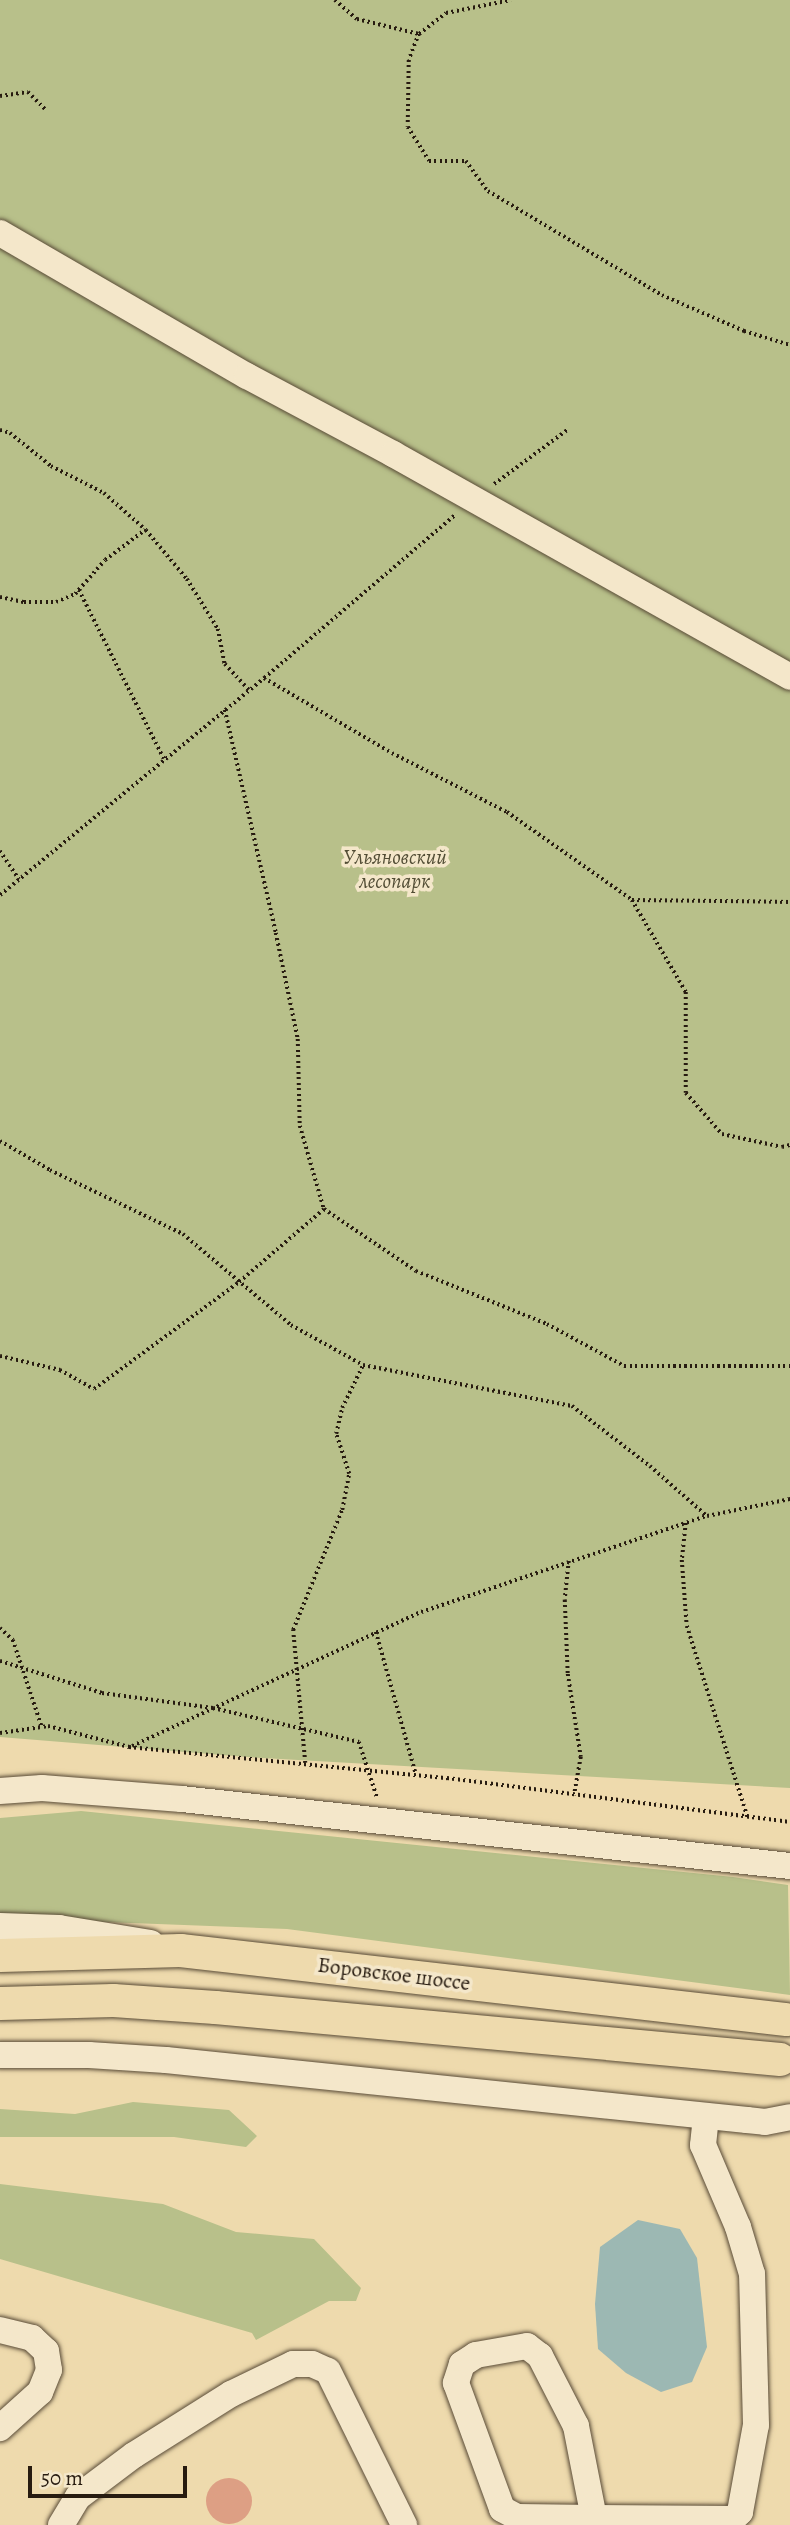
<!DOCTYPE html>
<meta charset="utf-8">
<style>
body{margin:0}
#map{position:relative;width:790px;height:2525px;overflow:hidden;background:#eedaad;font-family:Alegreya,serif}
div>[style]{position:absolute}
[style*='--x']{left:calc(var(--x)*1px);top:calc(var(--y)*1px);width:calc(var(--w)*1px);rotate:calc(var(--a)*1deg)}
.green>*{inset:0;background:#b8c08a}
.water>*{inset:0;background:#9cb8b3}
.building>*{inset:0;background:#dd9f84}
.round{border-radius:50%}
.path>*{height:3.5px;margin-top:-1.75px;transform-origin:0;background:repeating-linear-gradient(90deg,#271b10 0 2px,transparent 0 5.5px)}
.roads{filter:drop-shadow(0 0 2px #594b37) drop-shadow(0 0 2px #594b37)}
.minor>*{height:26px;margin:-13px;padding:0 13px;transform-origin:13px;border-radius:13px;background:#f4e7ca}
.major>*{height:33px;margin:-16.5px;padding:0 16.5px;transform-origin:16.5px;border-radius:16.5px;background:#eedaad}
span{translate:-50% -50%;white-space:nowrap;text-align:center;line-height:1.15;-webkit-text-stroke:7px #f4e7ca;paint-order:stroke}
.park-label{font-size:21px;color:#524d35;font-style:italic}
.street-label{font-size:21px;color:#271b10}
.scale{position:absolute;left:28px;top:2466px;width:159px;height:32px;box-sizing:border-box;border:4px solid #271b10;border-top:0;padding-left:9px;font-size:21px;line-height:24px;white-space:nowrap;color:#271b10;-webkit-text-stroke:5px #f4e7ca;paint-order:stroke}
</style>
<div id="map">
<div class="green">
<i style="clip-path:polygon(0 0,790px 0,790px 1788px,247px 1757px,0 1737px)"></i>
<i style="clip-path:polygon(81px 1811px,733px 1877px,788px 1885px,790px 1995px,287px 1929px,0 1918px,0 1818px)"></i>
<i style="clip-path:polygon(133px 2102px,229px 2110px,257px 2136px,246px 2147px,174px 2137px,0 2137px,0 2109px,75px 2114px)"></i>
<i style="clip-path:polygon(0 2184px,163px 2204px,236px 2232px,314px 2239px,361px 2288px,356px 2301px,329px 2301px,256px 2340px,252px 2333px,0 2259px)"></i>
</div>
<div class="water">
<i style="clip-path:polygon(638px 2220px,680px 2229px,697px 2258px,707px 2347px,692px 2382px,661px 2392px,626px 2373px,598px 2349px,595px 2304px,600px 2247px)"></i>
</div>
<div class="building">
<i class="round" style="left:206px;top:2478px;width:46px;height:46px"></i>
</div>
<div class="path">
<i style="--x:335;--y:0;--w:29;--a:41"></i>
<i style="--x:357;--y:19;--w:64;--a:13.6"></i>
<i style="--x:419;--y:34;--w:28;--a:111"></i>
<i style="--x:409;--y:60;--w:67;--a:90.9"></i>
<i style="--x:408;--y:127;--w:40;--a:58"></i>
<i style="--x:429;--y:161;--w:37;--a:0"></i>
<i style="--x:466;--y:161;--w:37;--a:54"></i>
<i style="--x:488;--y:191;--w:203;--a:30.9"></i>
<i style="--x:662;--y:295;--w:90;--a:23.7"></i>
<i style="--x:744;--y:331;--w:48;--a:16.9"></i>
<i style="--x:419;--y:34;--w:34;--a:-38"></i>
<i style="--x:446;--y:13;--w:66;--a:-11.3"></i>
<i style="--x:0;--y:96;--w:28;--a:-8"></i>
<i style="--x:28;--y:92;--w:24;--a:45"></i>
<i style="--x:0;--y:430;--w:10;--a:17"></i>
<i style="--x:10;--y:433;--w:53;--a:38.8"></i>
<i style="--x:51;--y:466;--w:59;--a:27"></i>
<i style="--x:104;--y:493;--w:56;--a:41.4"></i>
<i style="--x:146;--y:530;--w:64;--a:50.1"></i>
<i style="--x:187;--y:579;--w:59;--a:58.2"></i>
<i style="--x:218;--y:629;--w:36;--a:79"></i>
<i style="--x:225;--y:664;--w:35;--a:47"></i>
<i style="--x:494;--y:484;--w:91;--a:-36.5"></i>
<i style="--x:79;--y:590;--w:189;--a:63.3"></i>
<i style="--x:0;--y:597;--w:25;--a:12"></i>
<i style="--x:24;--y:602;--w:32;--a:0"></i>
<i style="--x:56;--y:602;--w:21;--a:-23"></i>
<i style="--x:75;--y:594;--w:45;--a:-48.6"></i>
<i style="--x:105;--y:560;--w:50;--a:-36.9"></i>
<i style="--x:264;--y:678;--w:148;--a:30.4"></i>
<i style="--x:392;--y:753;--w:129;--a:27.2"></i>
<i style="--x:507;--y:812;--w:153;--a:35.1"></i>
<i style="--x:632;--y:900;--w:158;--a:0.7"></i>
<i style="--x:225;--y:710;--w:229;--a:77.1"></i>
<i style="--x:276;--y:933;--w:108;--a:78.3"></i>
<i style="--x:298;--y:1039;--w:87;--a:88.7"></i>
<i style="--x:300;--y:1126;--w:86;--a:73.9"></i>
<i style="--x:324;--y:1209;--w:111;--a:34"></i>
<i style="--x:416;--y:1271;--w:141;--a:22"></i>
<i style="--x:547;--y:1324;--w:88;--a:28.6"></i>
<i style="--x:624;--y:1366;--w:166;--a:0"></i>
<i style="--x:0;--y:851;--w:34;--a:56"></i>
<i style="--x:0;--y:895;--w:342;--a:-39.4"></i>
<i style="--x:264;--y:678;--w:251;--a:-40.5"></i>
<i style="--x:632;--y:900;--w:107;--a:59.6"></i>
<i style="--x:686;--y:992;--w:101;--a:90"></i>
<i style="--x:686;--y:1093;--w:55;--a:48.7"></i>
<i style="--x:722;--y:1134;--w:61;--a:12.2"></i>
<i style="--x:782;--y:1147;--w:8;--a:-14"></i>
<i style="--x:0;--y:1141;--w:58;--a:30.1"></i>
<i style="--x:50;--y:1170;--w:148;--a:25.7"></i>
<i style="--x:183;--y:1234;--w:141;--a:40.1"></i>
<i style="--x:291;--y:1325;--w:82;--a:29.1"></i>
<i style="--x:363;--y:1365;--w:213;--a:11.1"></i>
<i style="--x:572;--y:1406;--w:98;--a:37.6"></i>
<i style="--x:650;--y:1466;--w:76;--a:41.3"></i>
<i style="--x:0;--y:1356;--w:62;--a:13.1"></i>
<i style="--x:60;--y:1370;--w:39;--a:29"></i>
<i style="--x:94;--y:1389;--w:180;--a:-36.4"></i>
<i style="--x:239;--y:1282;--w:112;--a:-40.7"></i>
<i style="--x:686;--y:1523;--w:37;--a:96"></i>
<i style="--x:682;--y:1560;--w:66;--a:85.7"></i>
<i style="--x:687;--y:1626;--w:201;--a:72.4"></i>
<i style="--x:569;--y:1561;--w:39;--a:96"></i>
<i style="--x:565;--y:1600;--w:74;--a:87.7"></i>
<i style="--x:568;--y:1674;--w:84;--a:81.1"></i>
<i style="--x:581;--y:1757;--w:39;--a:100"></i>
<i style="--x:0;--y:1628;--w:18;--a:43"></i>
<i style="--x:13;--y:1640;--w:92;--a:71.6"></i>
<i style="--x:376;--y:1632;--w:148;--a:74.3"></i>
<i style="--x:0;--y:1661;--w:107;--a:17.4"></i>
<i style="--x:102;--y:1693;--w:112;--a:7.7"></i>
<i style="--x:213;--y:1708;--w:150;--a:13.1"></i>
<i style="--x:359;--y:1742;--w:58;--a:71.9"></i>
<i style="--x:0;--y:1733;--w:49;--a:-8.3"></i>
<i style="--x:48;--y:1726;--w:84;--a:14.5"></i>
<i style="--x:129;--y:1747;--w:320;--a:5.6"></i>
<i style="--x:447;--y:1778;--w:346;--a:7.3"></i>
<i style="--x:132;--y:1746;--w:319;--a:-24.9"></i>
<i style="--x:421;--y:1612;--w:302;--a:-18.6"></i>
<i style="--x:707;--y:1516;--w:85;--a:-11.6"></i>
<i style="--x:305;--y:1763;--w:134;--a:-95.2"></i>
<i style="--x:293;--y:1630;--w:130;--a:-67.8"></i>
<i style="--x:342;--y:1510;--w:37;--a:-79"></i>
<i style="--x:349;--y:1474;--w:42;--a:-108"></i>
<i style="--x:336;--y:1434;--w:27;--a:-77"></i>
<i style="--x:342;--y:1408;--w:48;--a:-64"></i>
</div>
<div class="roads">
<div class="minor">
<i style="--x:0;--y:233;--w:285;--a:30.1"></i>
<i style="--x:247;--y:376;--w:166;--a:28.1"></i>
<i style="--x:393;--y:454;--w:455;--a:29.3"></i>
<i style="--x:0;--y:1791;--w:42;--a:-4.1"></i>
<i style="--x:42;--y:1788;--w:140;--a:4.5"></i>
<i style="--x:182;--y:1799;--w:612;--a:6.29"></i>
<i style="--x:0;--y:1926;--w:59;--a:1.9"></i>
<i style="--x:59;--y:1928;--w:93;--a:9.3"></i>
<i style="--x:0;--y:2055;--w:89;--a:0"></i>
<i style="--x:89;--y:2055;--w:77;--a:3.7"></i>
<i style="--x:166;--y:2060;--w:584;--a:5.9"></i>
<i style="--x:747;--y:2120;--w:18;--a:6"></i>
<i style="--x:765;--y:2122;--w:25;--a:-11"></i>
<i style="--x:0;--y:2330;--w:33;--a:14"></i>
<i style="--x:32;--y:2338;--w:19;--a:43"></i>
<i style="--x:46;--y:2351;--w:19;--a:81"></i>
<i style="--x:49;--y:2370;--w:24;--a:112"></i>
<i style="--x:40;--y:2392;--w:54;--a:138"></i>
<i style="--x:594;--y:2518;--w:94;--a:-101.1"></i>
<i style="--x:576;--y:2426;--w:79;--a:-117.2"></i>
<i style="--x:540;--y:2356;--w:16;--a:-142"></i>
<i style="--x:527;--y:2346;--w:52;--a:170"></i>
<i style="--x:476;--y:2355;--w:17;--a:147"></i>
<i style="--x:462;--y:2364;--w:20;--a:108"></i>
<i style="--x:456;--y:2383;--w:134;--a:69.9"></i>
<i style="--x:502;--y:2509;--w:17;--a:28"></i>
<i style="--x:517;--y:2517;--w:77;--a:0.7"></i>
<i style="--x:594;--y:2518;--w:139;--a:0.4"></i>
<i style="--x:733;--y:2519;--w:10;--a:-45"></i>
<i style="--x:740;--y:2512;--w:88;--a:-79.6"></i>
<i style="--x:756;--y:2425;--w:151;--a:-91.5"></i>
<i style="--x:752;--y:2274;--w:49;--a:-106.6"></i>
<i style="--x:738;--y:2227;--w:89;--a:-113.1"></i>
<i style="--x:703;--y:2145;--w:29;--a:-84"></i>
<i style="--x:61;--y:2525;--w:33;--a:-59"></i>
<i style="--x:78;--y:2497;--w:70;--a:-36.9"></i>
<i style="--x:134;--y:2455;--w:115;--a:-32.2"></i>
<i style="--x:231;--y:2394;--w:69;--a:-25.8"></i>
<i style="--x:293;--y:2364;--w:19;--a:0"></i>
<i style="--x:312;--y:2364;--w:17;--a:24"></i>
<i style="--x:328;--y:2371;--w:172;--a:63.7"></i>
</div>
<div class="major">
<i style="--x:0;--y:1955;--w:180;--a:-1.6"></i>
<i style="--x:180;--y:1950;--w:610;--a:6.5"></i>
<i style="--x:0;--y:2003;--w:113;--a:-1.5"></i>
<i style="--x:113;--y:2000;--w:102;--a:3.9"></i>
<i style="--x:215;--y:2007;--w:567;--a:5.26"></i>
</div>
</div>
<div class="park-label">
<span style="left:395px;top:869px">Ульяновский<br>лесопарк</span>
</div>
<div class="street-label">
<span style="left:394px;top:1974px;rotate:7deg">Боровское шоссе</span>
</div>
<div class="scale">50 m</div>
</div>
